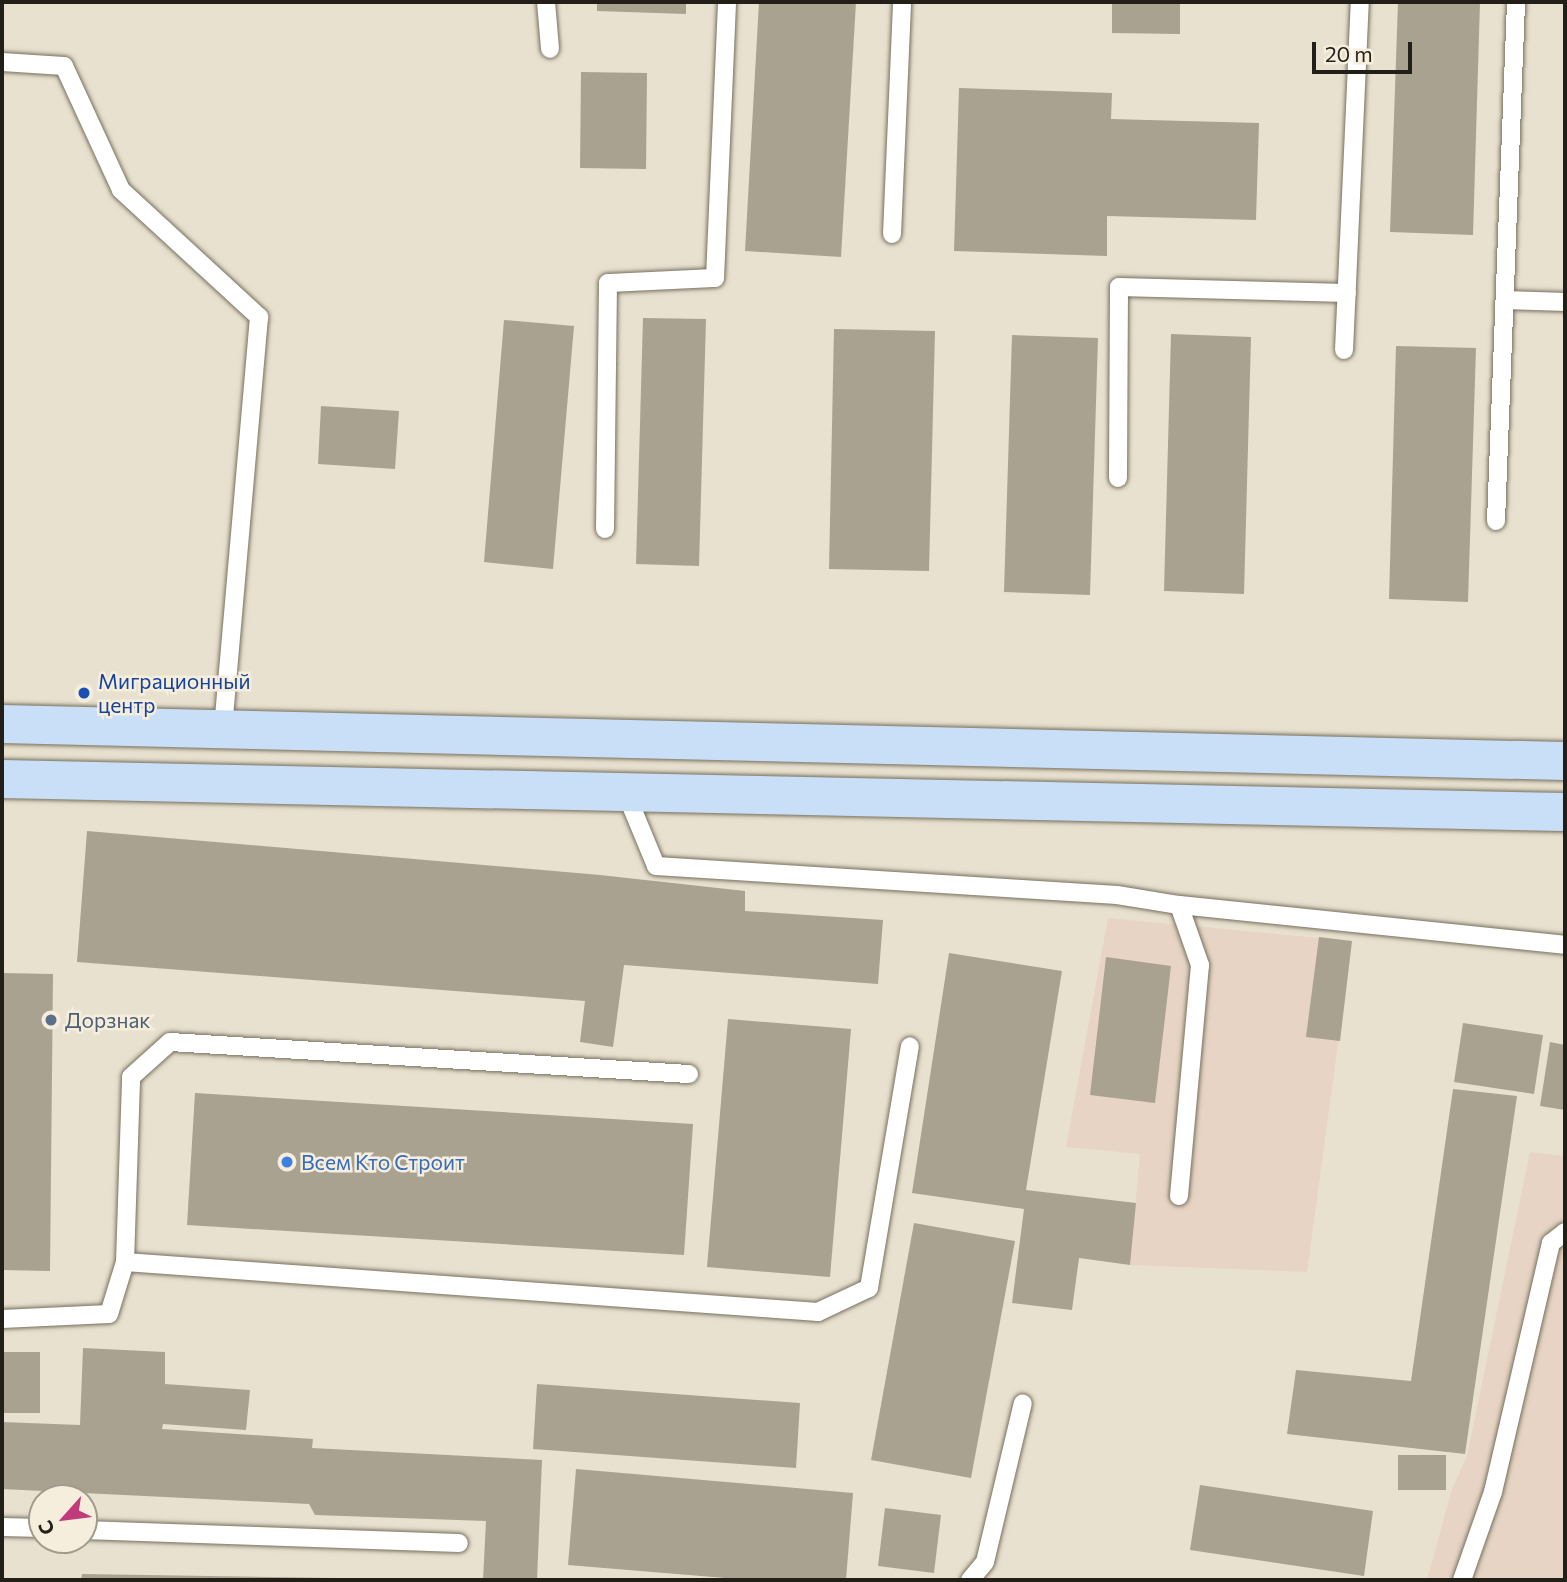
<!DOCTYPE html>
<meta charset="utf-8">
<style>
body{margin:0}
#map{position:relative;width:1567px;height:1582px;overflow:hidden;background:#e9e1cf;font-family:Commissioner,sans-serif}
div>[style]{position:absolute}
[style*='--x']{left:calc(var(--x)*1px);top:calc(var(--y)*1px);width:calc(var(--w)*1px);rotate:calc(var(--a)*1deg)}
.industrial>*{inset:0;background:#e7d4c4}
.building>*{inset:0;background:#a9a291}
.roads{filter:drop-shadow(0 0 2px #76705f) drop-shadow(0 0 2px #76705f)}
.lane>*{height:18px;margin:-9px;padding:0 9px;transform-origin:9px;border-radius:9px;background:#fff}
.primary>*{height:38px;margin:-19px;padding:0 19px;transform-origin:19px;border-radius:19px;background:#c8dff7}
.dots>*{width:19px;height:19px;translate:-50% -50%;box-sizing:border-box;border:4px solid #f6eedc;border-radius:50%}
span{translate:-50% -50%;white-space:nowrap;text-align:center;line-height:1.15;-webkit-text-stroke:5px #f6eedc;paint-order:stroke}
.transit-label{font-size:21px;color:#164399}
.left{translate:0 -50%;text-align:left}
.service-label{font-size:21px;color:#4e5e75}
.shop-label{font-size:21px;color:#366cbe}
.frame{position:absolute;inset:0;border:4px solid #221f19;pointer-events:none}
.north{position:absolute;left:28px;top:1484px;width:70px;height:70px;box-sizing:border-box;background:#f6eedc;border:2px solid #a19b8e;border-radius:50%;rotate:242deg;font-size:19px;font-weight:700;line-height:28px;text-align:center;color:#221f19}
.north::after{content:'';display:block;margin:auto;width:24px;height:32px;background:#c13a7b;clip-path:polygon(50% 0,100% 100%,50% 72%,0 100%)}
.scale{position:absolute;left:1312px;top:42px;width:100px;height:32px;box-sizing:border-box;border:4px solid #221f19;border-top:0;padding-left:9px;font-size:21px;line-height:24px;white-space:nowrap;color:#221f19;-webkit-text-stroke:5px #f6eedc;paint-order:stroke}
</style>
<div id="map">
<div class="industrial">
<i style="clip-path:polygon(1108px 918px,1352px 941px,1307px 1272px,1130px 1265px,1140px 1154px,1066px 1147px)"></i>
<i style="clip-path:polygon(1530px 1152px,1565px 1156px,1565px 1580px,1427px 1580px,1452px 1489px,1467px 1456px)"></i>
</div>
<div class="building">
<i style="clip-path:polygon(597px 2px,686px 2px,686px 14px,597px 11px)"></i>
<i style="clip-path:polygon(759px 2px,856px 2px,841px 257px,745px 251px)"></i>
<i style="clip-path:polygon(1112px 2px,1180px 2px,1180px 34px,1112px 33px)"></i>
<i style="clip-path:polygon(1398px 2px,1480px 2px,1473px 235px,1390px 232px)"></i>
<i style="clip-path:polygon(581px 72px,647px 73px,646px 169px,580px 168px)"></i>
<i style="clip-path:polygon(959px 88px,1112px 93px,1111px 119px,1259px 123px,1256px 220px,1107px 216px,1107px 256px,954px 251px)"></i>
<i style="clip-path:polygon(643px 318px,706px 319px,699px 566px,636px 564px)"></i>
<i style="clip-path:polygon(504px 320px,574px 326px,553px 569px,484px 562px)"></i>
<i style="clip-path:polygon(834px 329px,935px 331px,929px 571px,829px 569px)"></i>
<i style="clip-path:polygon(1171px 334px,1251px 337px,1244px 594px,1164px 591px)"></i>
<i style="clip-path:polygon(1012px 335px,1098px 338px,1090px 595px,1004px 592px)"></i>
<i style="clip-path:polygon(1396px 346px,1476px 348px,1468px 602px,1389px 599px)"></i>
<i style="clip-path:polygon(321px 406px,399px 411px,395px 469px,318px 464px)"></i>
<i style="clip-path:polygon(87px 831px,600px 875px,745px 891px,745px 911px,883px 920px,878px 984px,624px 965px,613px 1047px,580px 1042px,585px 1001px,77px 962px)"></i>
<i style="clip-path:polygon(1319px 937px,1352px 941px,1340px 1041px,1306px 1037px)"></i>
<i style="clip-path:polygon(949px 953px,1062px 971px,1026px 1190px,1136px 1203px,1130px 1265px,1079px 1258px,1072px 1310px,1012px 1303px,1024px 1209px,912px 1193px)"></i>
<i style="clip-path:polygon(1106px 957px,1171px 966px,1155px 1103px,1090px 1095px)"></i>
<i style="clip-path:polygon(2px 973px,53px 974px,50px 1271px,2px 1270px)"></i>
<i style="clip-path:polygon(728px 1019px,851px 1029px,830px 1277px,707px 1267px)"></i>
<i style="clip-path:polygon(1463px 1023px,1543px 1035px,1534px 1094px,1454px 1082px)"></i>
<i style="clip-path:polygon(1550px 1042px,1565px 1045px,1565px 1110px,1540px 1106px)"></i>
<i style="clip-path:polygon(1453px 1089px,1517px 1096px,1465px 1454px,1287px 1434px,1296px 1370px,1411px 1381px)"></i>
<i style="clip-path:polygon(195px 1093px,693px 1124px,684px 1255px,187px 1225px)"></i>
<i style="clip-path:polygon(914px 1223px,1015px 1241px,971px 1478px,871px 1460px)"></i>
<i style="clip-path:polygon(83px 1348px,165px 1352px,165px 1384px,250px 1390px,246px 1430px,163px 1424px,162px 1429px,313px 1439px,312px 1448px,542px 1460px,537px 1580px,483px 1580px,486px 1521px,315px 1515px,309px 1504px,2px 1489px,2px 1422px,80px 1425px)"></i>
<i style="clip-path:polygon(2px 1352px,40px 1352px,40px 1413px,2px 1413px)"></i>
<i style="clip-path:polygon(537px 1384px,800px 1403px,796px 1468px,533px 1449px)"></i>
<i style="clip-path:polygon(1398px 1455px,1446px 1455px,1446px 1490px,1398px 1490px)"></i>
<i style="clip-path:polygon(576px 1469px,853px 1493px,846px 1580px,749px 1580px,568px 1565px)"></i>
<i style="clip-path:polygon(1200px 1485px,1373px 1511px,1364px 1576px,1190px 1550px)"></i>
<i style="clip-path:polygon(885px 1508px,941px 1515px,934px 1573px,878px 1566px)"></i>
<i style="clip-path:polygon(82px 1574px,336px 1578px,336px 1580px,81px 1580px)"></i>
</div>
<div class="roads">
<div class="lane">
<i style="--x:546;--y:2;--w:47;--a:85.1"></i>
<i style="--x:2;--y:62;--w:62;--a:3.7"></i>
<i style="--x:64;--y:66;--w:136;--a:65.3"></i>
<i style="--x:121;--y:190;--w:188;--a:42.6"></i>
<i style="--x:259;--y:317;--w:415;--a:95"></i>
<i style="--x:892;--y:234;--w:232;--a:-87.5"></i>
<i style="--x:1506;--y:300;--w:59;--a:1.9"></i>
<i style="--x:1344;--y:350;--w:348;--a:-87.4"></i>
<i style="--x:1118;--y:478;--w:191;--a:-89.7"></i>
<i style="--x:1119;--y:287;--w:228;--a:1.5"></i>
<i style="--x:1496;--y:521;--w:519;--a:-87.79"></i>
<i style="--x:605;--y:529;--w:246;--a:-89.3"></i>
<i style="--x:608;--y:283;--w:107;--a:-2.7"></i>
<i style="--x:715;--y:278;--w:276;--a:-87.5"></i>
<i style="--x:625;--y:791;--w:81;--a:67.5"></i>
<i style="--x:656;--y:866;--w:462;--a:3.6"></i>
<i style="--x:1117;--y:895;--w:63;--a:9.2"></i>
<i style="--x:1179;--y:905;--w:64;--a:70.7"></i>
<i style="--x:1200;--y:965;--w:232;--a:95.2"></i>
<i style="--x:1179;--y:905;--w:388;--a:5.9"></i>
<i style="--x:125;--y:1262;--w:185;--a:-88.1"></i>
<i style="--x:131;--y:1077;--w:52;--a:-41.9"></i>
<i style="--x:170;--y:1042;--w:520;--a:3.53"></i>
<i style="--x:2;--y:1319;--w:107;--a:-2.7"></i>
<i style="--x:109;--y:1314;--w:54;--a:-72.9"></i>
<i style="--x:125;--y:1262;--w:695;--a:4.13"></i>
<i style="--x:818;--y:1312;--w:56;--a:-25.2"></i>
<i style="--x:869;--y:1288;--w:245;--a:-80.4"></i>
<i style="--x:2;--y:1527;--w:40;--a:1.4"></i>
<i style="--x:84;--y:1530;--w:375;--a:2"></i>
<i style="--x:970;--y:1580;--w:23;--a:-50"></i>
<i style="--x:985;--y:1562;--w:163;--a:-76.6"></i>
<i style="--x:1462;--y:1580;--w:93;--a:-70.6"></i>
<i style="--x:1493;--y:1492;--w:256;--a:-76.9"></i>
<i style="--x:1551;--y:1243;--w:18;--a:-38"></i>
</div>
<div class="primary">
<i style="--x:2;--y:724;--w:1563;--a:1.36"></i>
<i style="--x:2;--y:779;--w:1563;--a:1.21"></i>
</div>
</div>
<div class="dots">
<i style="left:84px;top:693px;background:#1a4fb4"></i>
<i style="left:51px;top:1020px;background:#5c6f8a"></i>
<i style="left:287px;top:1162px;background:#3f7fe0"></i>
</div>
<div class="transit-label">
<span class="left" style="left:98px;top:693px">Миграционный<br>центр</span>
</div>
<div class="service-label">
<span class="left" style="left:65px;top:1020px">Дорзнак</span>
</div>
<div class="shop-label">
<span class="left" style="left:301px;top:1162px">Всем Кто Строит</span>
</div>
<div class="frame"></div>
<div class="north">С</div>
<div class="scale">20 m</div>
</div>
